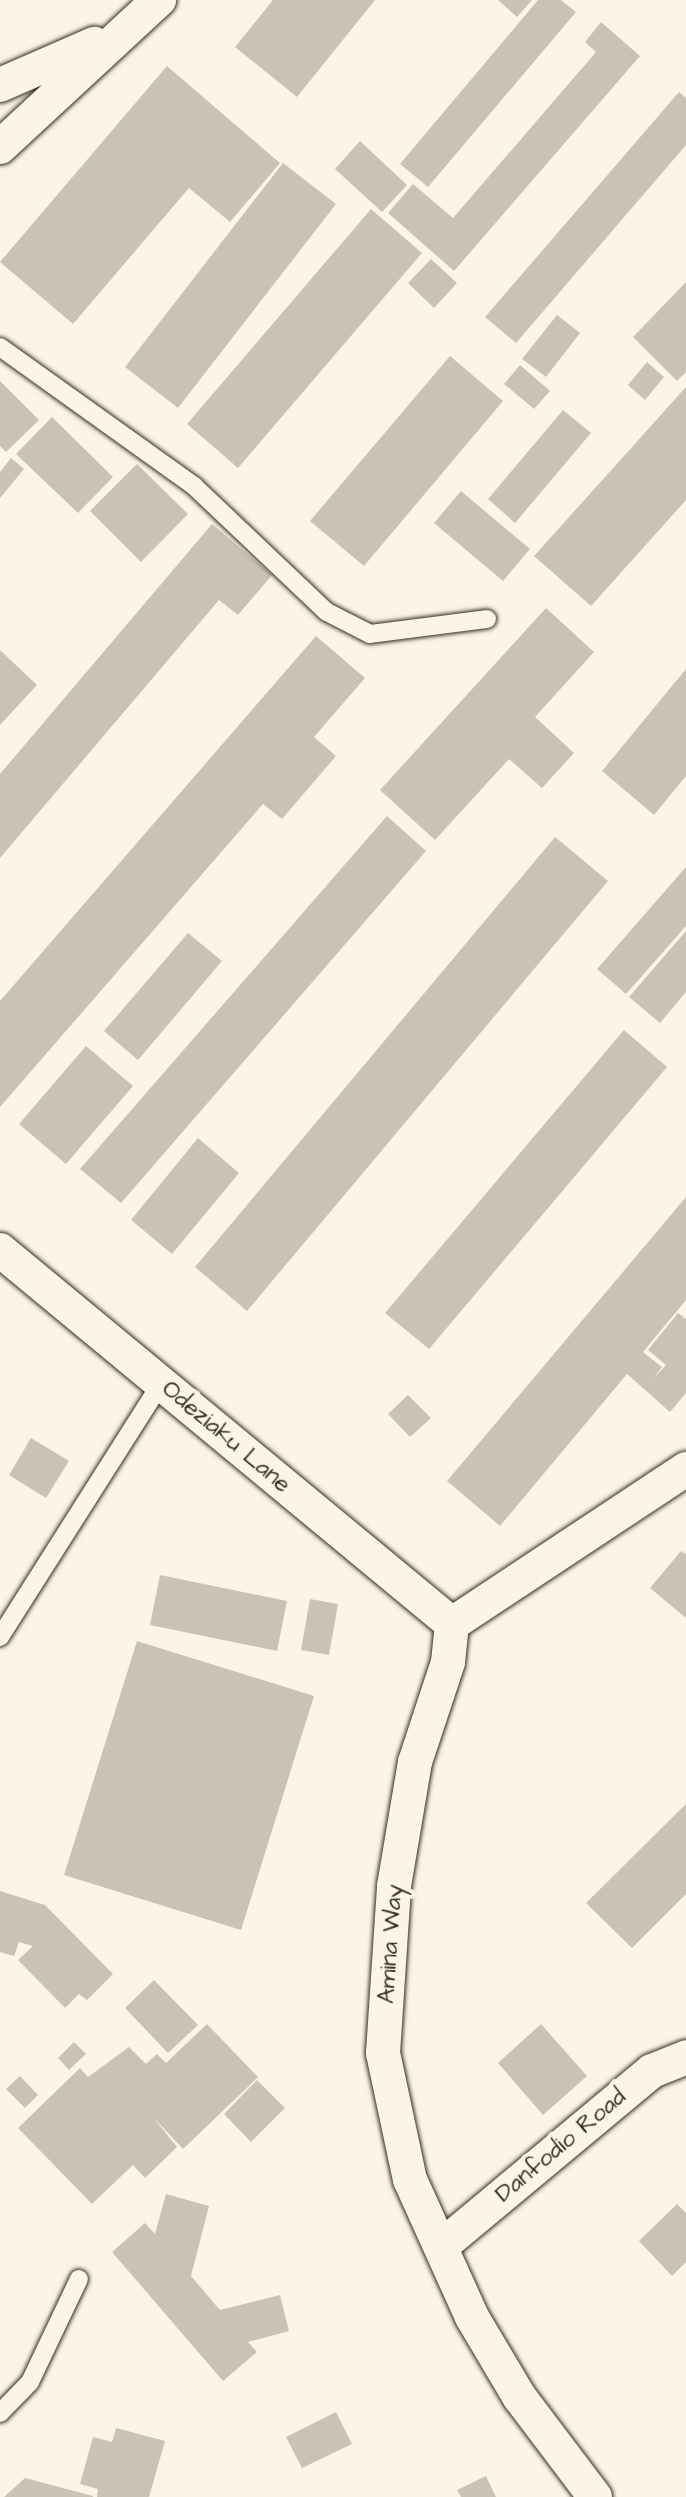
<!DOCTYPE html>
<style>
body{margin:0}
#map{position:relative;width:686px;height:2497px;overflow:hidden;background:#fcf5e5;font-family:"Architects Daughter",sans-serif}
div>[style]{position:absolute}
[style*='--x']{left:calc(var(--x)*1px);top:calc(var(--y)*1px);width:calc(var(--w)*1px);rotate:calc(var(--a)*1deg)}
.building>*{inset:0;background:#ccc2b3}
.roads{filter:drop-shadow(0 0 2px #3b2a1e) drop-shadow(0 0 2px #3b2a1e)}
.service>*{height:18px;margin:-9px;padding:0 9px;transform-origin:9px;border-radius:9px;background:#fcf5e5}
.minor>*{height:34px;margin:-17px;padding:0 17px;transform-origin:17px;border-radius:17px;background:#fcf5e5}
span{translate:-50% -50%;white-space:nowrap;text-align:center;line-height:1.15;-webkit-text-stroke:8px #fcf5e5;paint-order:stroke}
.street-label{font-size:24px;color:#3b2a1e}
</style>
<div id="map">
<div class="building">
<i style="clip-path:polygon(273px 0,375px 0,297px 97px,235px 47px)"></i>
<i style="clip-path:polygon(498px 0,532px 0,517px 17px)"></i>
<i style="clip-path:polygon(538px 0,561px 0,576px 12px,428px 187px,400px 164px)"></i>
<i style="clip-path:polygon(601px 22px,640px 56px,454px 271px,388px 213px,413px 184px,453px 218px,596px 52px,585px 42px)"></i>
<i style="clip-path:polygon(167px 66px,280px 163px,230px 222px,189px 188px,73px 324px,0 262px)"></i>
<i style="clip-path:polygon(679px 92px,686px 98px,686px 145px,516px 343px,485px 317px)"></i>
<i style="clip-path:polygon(360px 141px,407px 185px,382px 212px,335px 169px)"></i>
<i style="clip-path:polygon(283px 163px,336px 204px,178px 408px,125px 367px)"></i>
<i style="clip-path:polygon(371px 209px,422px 253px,238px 468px,187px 424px)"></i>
<i style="clip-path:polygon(431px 259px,457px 283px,434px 308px,408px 283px)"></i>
<i style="clip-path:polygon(686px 282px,686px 372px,677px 381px,633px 337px)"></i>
<i style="clip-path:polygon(557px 315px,580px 333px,546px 377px,522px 359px)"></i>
<i style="clip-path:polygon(450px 356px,503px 401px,364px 566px,310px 521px)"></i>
<i style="clip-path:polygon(647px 362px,664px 377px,645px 400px,628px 385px)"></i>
<i style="clip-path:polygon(520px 365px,550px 391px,534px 409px,504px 384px)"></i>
<i style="clip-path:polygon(0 381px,39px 420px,6px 452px,0 446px)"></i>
<i style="clip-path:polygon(686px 387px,686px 500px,591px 606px,534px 556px)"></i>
<i style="clip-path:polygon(563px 410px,591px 433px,515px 523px,488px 499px)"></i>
<i style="clip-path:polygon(52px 417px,113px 477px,78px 513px,16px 454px)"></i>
<i style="clip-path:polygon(11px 458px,24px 469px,0 498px,0 472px)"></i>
<i style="clip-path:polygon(137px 464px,188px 514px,141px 562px,90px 511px)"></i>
<i style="clip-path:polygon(461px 491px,530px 549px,503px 581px,434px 523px)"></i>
<i style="clip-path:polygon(212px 524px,272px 575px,238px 615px,219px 600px,0 858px,0 774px)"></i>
<i style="clip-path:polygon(546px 608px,594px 652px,535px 717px,574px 753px,542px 788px,509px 759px,435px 840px,380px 790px)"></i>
<i style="clip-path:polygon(316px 636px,365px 678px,314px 737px,336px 756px,282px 819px,263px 804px,0 1107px,0 1001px)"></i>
<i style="clip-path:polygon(0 650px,37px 685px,0 725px)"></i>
<i style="clip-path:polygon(686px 669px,686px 776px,654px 815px,602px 771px)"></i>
<i style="clip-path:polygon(387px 816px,426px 851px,121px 1203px,80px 1169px)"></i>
<i style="clip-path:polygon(555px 837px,608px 881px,247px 1311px,195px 1267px)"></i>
<i style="clip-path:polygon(686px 867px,686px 926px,626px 994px,597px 969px)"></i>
<i style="clip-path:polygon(686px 931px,686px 992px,660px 1023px,629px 997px)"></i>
<i style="clip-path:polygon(188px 933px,222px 961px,138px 1060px,104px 1031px)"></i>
<i style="clip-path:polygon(624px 1030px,667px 1067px,429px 1349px,385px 1313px)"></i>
<i style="clip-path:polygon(86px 1046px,133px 1086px,66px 1164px,19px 1124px)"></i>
<i style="clip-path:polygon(198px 1138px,239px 1173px,172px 1254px,131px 1220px)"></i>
<i style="clip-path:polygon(686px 1197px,686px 1300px,643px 1352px,662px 1367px,653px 1379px,666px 1365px,648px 1350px,678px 1313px,686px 1319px,686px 1393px,670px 1412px,627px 1374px,500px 1526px,447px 1481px)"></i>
<i style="clip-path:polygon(408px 1395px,431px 1418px,410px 1437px,388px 1414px)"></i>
<i style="clip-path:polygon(31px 1438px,69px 1461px,46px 1498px,9px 1475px)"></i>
<i style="clip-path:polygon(681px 1551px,686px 1554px,686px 1618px,650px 1588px)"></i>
<i style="clip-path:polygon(160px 1575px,287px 1601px,277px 1651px,150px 1625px)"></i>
<i style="clip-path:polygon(310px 1599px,338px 1604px,329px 1655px,301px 1650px)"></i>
<i style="clip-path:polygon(137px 1641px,314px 1696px,241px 1930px,64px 1875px)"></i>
<i style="clip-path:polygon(686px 1804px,686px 1894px,632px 1948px,586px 1903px)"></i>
<i style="clip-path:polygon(0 1891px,45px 1905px,113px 1974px,87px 2000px,79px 1994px,65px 2008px,18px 1960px,33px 1946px,19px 1942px,14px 1956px,0 1952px)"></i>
<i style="clip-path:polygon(154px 1980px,198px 2025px,168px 2053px,125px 2008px)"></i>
<i style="clip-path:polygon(207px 2024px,258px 2077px,183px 2149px,153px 2117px,177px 2147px,145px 2178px,133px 2165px,92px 2204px,18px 2128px,80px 2068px,88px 2077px,129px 2047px,146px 2064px,157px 2054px,166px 2063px)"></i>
<i style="clip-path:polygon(541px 2024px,587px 2076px,543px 2115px,498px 2063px)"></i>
<i style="clip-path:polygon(74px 2042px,86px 2054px,69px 2070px,58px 2058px)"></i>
<i style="clip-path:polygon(20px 2076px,38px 2095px,25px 2108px,6px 2089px)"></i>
<i style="clip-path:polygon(257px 2080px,285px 2108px,251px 2142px,224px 2114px)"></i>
<i style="clip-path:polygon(166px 2194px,209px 2206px,191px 2276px,220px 2310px,280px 2295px,289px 2331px,248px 2342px,257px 2352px,223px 2381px,112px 2252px,145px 2223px,155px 2234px)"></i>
<i style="clip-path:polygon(677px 2204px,686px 2213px,686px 2262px,672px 2276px,639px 2241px)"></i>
<i style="clip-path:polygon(336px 2412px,352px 2444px,302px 2468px,286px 2437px)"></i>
<i style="clip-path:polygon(116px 2428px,165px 2441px,149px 2497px,97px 2497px,98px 2489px,80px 2484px,93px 2437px,112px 2442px)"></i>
<i style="clip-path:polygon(486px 2476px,496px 2497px,461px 2497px,457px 2490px)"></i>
<i style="clip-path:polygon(25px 2478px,93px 2496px,93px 2497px,4px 2497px)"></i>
</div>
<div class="roads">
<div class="service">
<i style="--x:0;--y:347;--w:239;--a:35.6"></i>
<i style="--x:194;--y:486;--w:183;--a:43.5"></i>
<i style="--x:327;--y:612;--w:48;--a:27.1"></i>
<i style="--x:370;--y:634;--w:118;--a:-7.3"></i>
<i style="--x:0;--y:1637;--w:301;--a:-57.6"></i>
<i style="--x:0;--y:2413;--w:43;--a:-45.9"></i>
<i style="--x:30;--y:2382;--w:114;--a:-64.6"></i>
</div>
<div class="minor">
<i style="--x:0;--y:85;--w:103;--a:-23.6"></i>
<i style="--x:0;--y:147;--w:217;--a:-42.8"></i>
<i style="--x:0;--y:1250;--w:587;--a:39.61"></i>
<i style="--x:443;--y:2245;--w:272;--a:-39.8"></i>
<i style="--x:652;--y:2071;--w:37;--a:-22"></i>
<i style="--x:595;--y:2497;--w:124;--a:-127.1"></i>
<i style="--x:520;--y:2398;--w:94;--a:-120.7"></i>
<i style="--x:472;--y:2317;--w:150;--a:-114.3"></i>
<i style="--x:410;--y:2180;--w:130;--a:-102"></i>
<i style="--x:383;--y:2053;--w:167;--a:-86.2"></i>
<i style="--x:394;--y:1886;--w:126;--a:-80.4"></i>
<i style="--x:415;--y:1762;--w:105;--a:-71.7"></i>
<i style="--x:448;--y:1662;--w:38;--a:-84"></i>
<i style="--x:452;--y:1624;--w:281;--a:-33.5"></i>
</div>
</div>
<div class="street-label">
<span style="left:226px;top:1437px;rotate:40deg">Odeziaku Lane</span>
<span style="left:391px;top:1944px;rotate:-86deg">Amina Way</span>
<span style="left:561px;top:2146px;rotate:-40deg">Danfodio Road</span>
</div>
</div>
